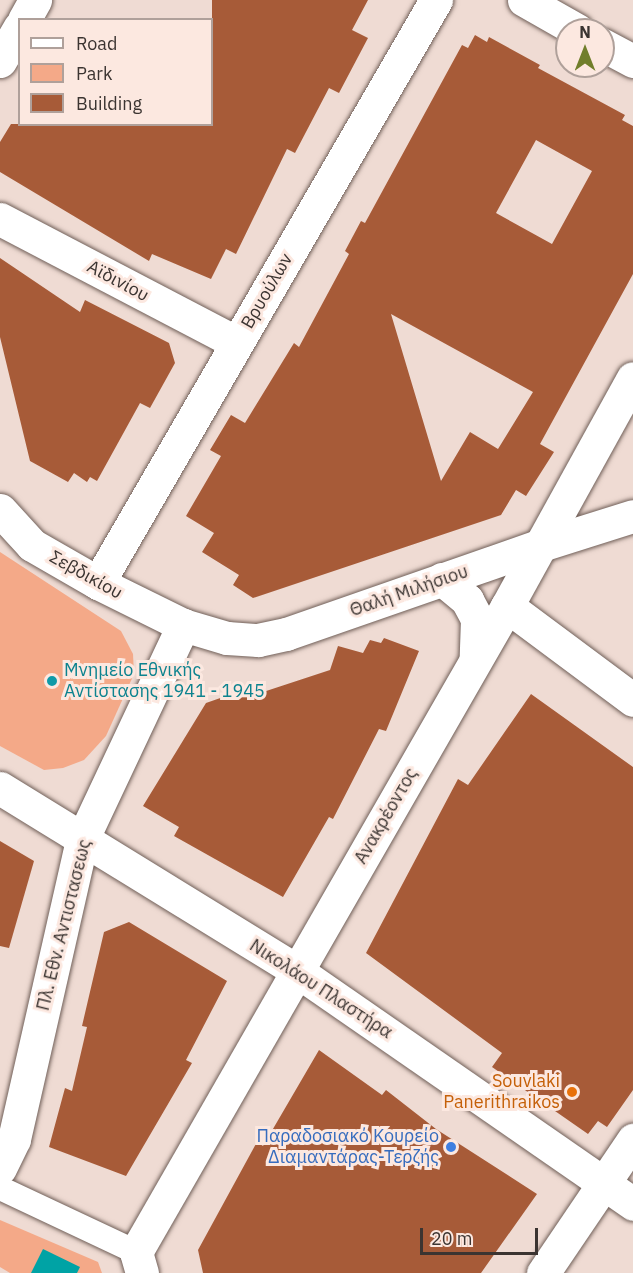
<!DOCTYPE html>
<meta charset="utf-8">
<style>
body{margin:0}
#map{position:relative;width:633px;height:1273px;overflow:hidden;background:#efdbd3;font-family:"IBM Plex Sans",sans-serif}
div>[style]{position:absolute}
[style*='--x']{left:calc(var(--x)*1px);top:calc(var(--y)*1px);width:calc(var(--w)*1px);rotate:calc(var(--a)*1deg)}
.green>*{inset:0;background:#f4a988}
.water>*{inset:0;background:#00a3a5}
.building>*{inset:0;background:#a75b38}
.roads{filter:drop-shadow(0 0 2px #705f58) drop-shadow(0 0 2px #705f58)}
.pedestrian>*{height:24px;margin:-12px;padding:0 12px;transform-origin:12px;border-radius:12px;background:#fff}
.minor>*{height:33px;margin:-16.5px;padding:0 16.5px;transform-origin:16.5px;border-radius:16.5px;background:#fff}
.tertiary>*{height:33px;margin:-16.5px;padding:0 16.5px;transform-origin:16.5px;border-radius:16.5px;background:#fff}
.dots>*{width:16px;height:16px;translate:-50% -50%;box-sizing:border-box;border:3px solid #fce8e0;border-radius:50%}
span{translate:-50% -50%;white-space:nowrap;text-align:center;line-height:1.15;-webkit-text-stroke:6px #fce8e0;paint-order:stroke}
.street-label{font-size:18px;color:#3b3431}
.culture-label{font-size:18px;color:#0d838f}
.left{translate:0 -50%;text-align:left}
.food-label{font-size:18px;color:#c56008}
.right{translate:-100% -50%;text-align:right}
.shop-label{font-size:18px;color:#366cbe}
.legend{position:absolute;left:18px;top:18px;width:195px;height:108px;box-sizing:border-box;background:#fce8e0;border:2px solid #afa09a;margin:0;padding:8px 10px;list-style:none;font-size:18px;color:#3b3431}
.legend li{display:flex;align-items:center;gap:12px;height:30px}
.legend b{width:30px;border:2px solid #afa09a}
.north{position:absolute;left:555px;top:18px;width:60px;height:60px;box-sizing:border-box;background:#fce8e0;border:2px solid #afa09a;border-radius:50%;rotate:0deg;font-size:16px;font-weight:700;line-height:24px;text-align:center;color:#3b3431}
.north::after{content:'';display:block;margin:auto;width:21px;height:27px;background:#717e2b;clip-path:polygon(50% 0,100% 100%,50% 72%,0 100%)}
.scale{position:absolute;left:420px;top:1228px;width:118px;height:27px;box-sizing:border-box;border:3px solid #3b3431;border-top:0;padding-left:8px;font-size:18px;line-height:21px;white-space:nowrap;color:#3b3431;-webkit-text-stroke:4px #fce8e0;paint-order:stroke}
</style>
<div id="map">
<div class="green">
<i style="clip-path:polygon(0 552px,121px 631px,133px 654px,134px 674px,106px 736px,84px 760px,63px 768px,44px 770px,0 746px)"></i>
<i style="clip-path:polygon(0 1220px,98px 1262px,102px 1273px,10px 1273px,0 1267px)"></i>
</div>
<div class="water">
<i style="clip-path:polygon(43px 1249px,80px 1267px,77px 1273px,31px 1273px)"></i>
</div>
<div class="building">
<i style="clip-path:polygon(212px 0,368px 0,352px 30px,368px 38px,339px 93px,329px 88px,295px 153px,287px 149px,236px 254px,226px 249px,211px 279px,152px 254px,149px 261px,0 172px,0 142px,11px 124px,212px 124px)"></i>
<i style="clip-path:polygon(evenodd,475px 35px,487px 42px,489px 37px,540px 65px,538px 68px,625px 115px,622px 120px,633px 126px,633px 274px,540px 444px,554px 452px,526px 496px,516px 490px,501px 515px,253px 598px,233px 585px,239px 575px,202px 552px,214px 533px,186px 516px,221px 456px,210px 450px,231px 415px,245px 423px,294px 343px,299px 347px,349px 254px,345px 251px,361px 221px,365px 223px,462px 45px,468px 48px,475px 35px,536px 140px,592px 171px,552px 244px,496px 213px,536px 140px,475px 35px,391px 314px,533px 392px,498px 449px,470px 432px,441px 481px,391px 314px)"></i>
<i style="clip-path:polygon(0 258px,80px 312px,85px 300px,169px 343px,175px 363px,150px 408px,140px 403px,97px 481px,90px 477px,87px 482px,74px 473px,68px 482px,30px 461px,0 337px)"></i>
<i style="clip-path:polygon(384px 638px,419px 651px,386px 731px,379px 729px,333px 819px,329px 817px,283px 897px,174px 836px,179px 827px,143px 806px,206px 703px,249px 688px,251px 696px,330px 670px,338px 646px,363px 653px,370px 640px,381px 643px)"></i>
<i style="clip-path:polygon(531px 694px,633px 767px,633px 1090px,607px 1127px,598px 1121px,588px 1134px,492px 1067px,502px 1053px,366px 953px,458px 779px,468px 785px)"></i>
<i style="clip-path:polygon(0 841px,34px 861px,9px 948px,0 946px)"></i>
<i style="clip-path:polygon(129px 922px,227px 981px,186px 1060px,192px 1063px,126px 1176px,49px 1147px,65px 1088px,72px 1091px,87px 1027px,82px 1026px,104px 932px)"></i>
<i style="clip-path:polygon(319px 1050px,382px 1095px,386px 1090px,436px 1129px,537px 1194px,481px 1273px,203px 1273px,198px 1250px,257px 1142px,263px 1146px)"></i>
</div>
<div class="roads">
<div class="pedestrian">
<i style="--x:0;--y:1188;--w:150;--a:25.2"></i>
</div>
<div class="minor">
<i style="--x:524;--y:0;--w:61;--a:29.5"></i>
<i style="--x:24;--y:20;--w:23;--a:-61"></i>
<i style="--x:603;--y:45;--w:34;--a:28"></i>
<i style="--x:0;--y:61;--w:39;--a:-60"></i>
<i style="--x:0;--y:219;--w:267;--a:27.6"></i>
<i style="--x:442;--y:579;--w:33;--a:40"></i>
<i style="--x:467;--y:600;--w:21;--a:62"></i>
<i style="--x:477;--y:619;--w:38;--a:92"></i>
<i style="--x:98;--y:583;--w:674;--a:-59.9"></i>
<i style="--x:507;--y:606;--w:157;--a:36.7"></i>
<i style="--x:0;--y:788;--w:349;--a:31.6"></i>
<i style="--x:297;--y:971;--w:409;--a:34.7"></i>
<i style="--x:0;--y:1168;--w:32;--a:-64"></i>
<i style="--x:14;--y:1139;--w:307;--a:-77.2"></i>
<i style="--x:82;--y:840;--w:238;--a:-64.8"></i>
<i style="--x:142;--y:1273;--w:22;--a:-106"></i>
<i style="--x:136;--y:1252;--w:745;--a:-60.13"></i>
<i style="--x:507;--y:606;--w:260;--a:-61.1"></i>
<i style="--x:543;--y:1273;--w:161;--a:-55.9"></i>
</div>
<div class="tertiary">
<i style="--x:0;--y:510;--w:47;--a:47.6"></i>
<i style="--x:32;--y:545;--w:76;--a:29.9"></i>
<i style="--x:98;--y:583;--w:95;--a:26.3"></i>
<i style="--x:183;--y:625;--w:46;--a:16.5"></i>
<i style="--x:227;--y:638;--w:31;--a:4"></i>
<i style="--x:258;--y:640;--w:29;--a:-12"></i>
<i style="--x:286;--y:634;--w:270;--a:-19.2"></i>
<i style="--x:541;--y:545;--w:96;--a:-17.5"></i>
</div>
</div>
<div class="dots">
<i style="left:52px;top:681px;background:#0f9aa8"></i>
<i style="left:572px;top:1092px;background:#e8710a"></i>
<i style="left:451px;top:1147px;background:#3f7fe0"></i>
</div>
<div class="street-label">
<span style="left:118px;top:281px;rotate:28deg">Αϊδινίου</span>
<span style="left:267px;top:291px;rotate:-60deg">Βρυούλων</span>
<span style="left:86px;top:575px;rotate:29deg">Σεβδικίου</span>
<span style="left:409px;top:591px;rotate:-19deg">Θαλή Μιλήσιου</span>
<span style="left:386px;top:816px;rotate:-60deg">Ανακρέοντος</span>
<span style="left:64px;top:925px;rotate:-76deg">Πλ. Εθν. Αντιστασεως</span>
<span style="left:321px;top:989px;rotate:33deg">Νικολάου Πλαστήρα</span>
</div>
<div class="culture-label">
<span class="left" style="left:64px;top:681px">Μνημείο Εθνικής<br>Αντίστασης 1941 - 1945</span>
</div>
<div class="food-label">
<span class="right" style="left:560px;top:1092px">Souvlaki<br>Panerithraikos</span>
</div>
<div class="shop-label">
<span class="right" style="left:439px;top:1147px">Παραδοσιακό Κουρείο<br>Διαμαντάρας-Τερζής</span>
</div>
<ul class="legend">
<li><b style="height:8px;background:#fff"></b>Road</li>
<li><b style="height:16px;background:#f4a988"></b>Park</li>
<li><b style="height:16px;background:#a75b38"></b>Building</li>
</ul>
<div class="north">N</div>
<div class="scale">20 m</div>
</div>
